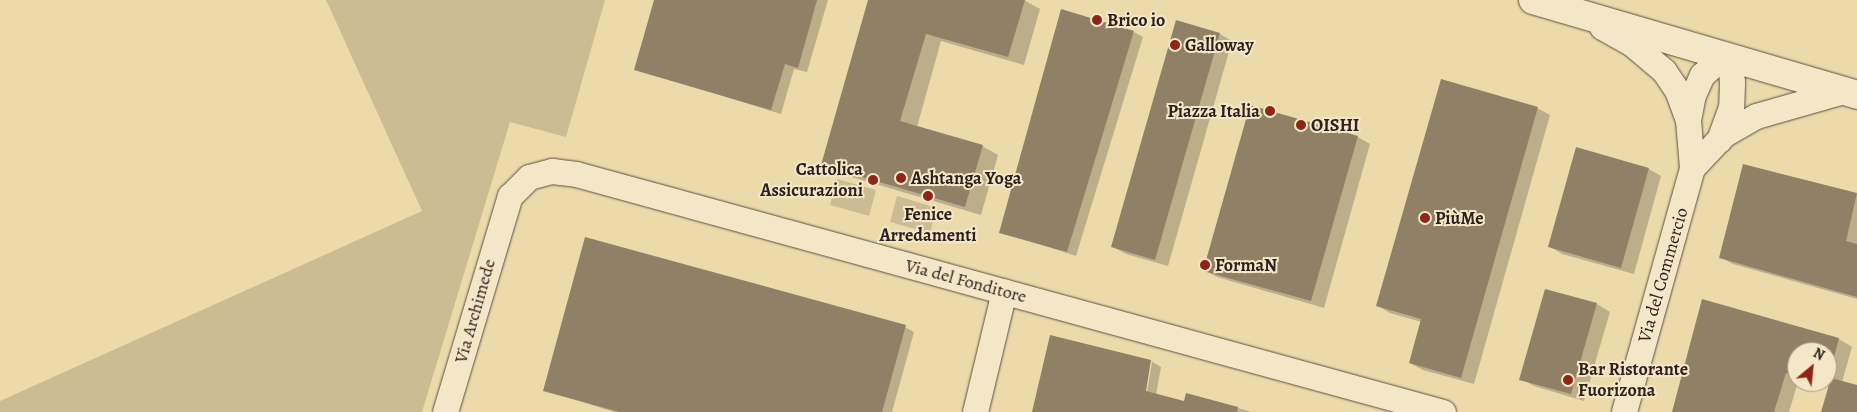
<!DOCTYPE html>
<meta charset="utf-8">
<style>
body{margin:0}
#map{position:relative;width:1857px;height:412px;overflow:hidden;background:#ecdaab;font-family:Alegreya,serif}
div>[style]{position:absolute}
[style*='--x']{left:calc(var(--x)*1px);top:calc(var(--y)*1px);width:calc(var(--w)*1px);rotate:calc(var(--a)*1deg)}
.green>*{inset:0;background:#ccbb93}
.shadow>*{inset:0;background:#0003}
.building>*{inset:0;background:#908166}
.roads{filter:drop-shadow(0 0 1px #5d4f40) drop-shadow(0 0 1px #5d4f40)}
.minor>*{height:25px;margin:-12.5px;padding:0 12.5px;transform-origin:12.5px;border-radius:12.5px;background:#f3e7c8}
.secondary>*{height:28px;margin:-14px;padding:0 14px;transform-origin:14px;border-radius:14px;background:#f3e7c8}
.dots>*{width:14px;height:14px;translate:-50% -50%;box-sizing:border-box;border:2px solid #f3e7c8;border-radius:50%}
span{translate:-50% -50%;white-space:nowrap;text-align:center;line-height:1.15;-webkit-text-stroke:4px #f3e7c8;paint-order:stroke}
.poi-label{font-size:18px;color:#2d211c;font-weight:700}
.left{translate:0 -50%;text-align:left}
.right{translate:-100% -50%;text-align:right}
.street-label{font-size:18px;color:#2d211c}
.north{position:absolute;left:1787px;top:342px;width:50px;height:50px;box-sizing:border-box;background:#f3e7c8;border:1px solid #a49883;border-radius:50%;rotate:28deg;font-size:14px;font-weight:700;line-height:20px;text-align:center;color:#2d211c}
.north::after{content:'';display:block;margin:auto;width:18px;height:22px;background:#8f2418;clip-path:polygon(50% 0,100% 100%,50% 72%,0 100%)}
</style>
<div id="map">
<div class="green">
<i style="clip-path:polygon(326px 0,605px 0,566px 137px,510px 122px,422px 412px,0 412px,0 401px,422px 211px)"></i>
<i style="clip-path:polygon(837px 179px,876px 190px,869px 216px,830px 205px)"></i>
<i style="clip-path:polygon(897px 196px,937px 208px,930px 233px,890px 222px)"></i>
</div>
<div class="shadow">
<i style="clip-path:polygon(655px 0,828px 0,807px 72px,794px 69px,781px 114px,635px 69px)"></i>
<i style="clip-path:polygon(869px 0,1024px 0,1040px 9px,1024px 65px,941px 41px,917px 127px,982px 146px,998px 155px,981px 215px,838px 173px,822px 164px)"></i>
<i style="clip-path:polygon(1134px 32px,1143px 37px,1076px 256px,1001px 232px)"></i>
<i style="clip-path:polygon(1220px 34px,1232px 41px,1168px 266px,1126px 254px,1113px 247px)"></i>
<i style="clip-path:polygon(1537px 108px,1550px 115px,1474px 384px,1423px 370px,1410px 363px,1422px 322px,1390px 313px,1378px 306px)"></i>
<i style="clip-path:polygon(1358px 137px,1370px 144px,1324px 308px,1217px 277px,1204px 270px)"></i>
<i style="clip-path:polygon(1744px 165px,1857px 194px,1857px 299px,1733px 264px,1720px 257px)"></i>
<i style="clip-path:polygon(1649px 169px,1661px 176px,1634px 274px,1562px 254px,1549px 246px)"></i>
<i style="clip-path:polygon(1546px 290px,1597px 304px,1610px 312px,1584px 401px,1534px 386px,1521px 379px)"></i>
<i style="clip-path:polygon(1703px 301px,1839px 339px,1852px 347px,1842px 382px,1857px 386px,1857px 412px,1823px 412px,1829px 387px,1809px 382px,1827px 382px,1827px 352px,1797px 352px,1798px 382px,1789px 412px,1673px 412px)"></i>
<i style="clip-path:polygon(905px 327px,914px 332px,892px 412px,614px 412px,544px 390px)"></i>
<i style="clip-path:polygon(evenodd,1151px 361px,1161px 367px,1156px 395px,1185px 403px,1187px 394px,1252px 412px,1033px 412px,1151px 361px,1149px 362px,1152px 362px,1146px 398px,1144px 397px,1149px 362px)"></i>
</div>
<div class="building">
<i style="clip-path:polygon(654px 0,817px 0,798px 68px,785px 64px,771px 110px,634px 70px)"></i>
<i style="clip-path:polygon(868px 0,1025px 0,1008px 57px,926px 34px,900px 121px,983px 145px,965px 207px,821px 165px)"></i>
<i style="clip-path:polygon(1061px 9px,1134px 31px,1067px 252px,999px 233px)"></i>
<i style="clip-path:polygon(1176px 20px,1220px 33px,1155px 260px,1111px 247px)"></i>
<i style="clip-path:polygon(1441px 79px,1538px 107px,1461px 378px,1409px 363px,1421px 319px,1376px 306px)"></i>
<i style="clip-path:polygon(1250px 105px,1358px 136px,1311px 301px,1203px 271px)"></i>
<i style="clip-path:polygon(1576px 147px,1649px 168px,1621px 268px,1548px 247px)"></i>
<i style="clip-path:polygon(1743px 164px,1857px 193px,1846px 241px,1857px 244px,1857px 297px,1719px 258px)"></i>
<i style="clip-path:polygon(585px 237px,906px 325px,882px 412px,620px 412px,543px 391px)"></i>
<i style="clip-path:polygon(1545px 289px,1597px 303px,1571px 394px,1519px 380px)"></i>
<i style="clip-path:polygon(1702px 299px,1839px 338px,1827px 384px,1820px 382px,1827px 382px,1827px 352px,1797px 352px,1797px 376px,1786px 373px,1774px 412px,1672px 412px)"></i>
<i style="clip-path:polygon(1050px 335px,1151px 360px,1146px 391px,1184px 401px,1186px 393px,1238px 407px,1237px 412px,1032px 412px)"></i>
<i style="clip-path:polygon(1831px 378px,1857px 385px,1857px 412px,1821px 412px)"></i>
</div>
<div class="roads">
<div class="minor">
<i style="--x:1602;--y:27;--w:33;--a:29"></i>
<i style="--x:1631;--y:43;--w:43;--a:40.3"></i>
<i style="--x:1664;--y:71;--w:23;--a:56"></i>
<i style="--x:1677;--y:90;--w:32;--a:70"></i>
<i style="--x:1688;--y:120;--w:48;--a:85.2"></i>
<i style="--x:1692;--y:168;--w:253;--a:105.6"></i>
<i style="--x:1688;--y:120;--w:25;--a:-79"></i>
<i style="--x:1693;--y:95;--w:22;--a:-66"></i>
<i style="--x:1702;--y:75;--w:28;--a:-42"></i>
<i style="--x:1723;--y:56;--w:17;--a:62"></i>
<i style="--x:1731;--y:71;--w:12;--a:85"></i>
<i style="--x:1732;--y:83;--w:24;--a:92"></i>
<i style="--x:1731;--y:107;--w:35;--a:110"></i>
<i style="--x:1692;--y:168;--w:45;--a:-46.8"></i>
<i style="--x:1723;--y:135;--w:38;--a:-30"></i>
<i style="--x:1756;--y:116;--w:91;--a:-15.9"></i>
<i style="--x:445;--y:412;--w:226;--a:-73.3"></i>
<i style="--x:510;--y:196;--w:27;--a:-45"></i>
<i style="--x:529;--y:177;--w:24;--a:-15"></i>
<i style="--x:552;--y:171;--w:24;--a:7"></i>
<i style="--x:576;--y:174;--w:899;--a:15.35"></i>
<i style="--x:975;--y:412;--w:124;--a:-76.5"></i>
</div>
<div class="secondary">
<i style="--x:1533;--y:0;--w:338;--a:16.3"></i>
</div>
</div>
<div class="dots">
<i style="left:1097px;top:20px;background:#8f2418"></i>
<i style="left:1175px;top:45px;background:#8f2418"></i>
<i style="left:1270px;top:111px;background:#8f2418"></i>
<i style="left:1301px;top:125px;background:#8f2418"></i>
<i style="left:901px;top:178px;background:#8f2418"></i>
<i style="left:873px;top:180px;background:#8f2418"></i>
<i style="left:928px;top:196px;background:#8f2418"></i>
<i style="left:1425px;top:218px;background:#8f2418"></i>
<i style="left:1205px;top:265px;background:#8f2418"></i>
<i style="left:1568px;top:380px;background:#8f2418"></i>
</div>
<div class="poi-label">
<span class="left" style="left:1107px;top:20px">Brico io</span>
<span class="left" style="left:1185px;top:45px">Galloway</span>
<span class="right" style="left:1260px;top:111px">Piazza Italia</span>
<span class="left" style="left:1311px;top:125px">OISHI</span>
<span class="right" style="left:863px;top:180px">Cattolica<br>Assicurazioni</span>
<span class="left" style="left:911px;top:178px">Ashtanga Yoga</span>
<span style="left:928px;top:225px">Fenice<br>Arredamenti</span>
<span class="left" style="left:1435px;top:218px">PiùMe</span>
<span class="left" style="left:1215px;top:265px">FormaN</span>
<span class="left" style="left:1578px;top:380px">Bar Ristorante<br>Fuorizona</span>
</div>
<div class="street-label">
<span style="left:1663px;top:275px;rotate:-74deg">Via del Commercio</span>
<span style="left:966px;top:281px;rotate:15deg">Via del Fonditore</span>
<span style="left:475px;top:311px;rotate:-74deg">Via Archimede</span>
</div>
<div class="north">N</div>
</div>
